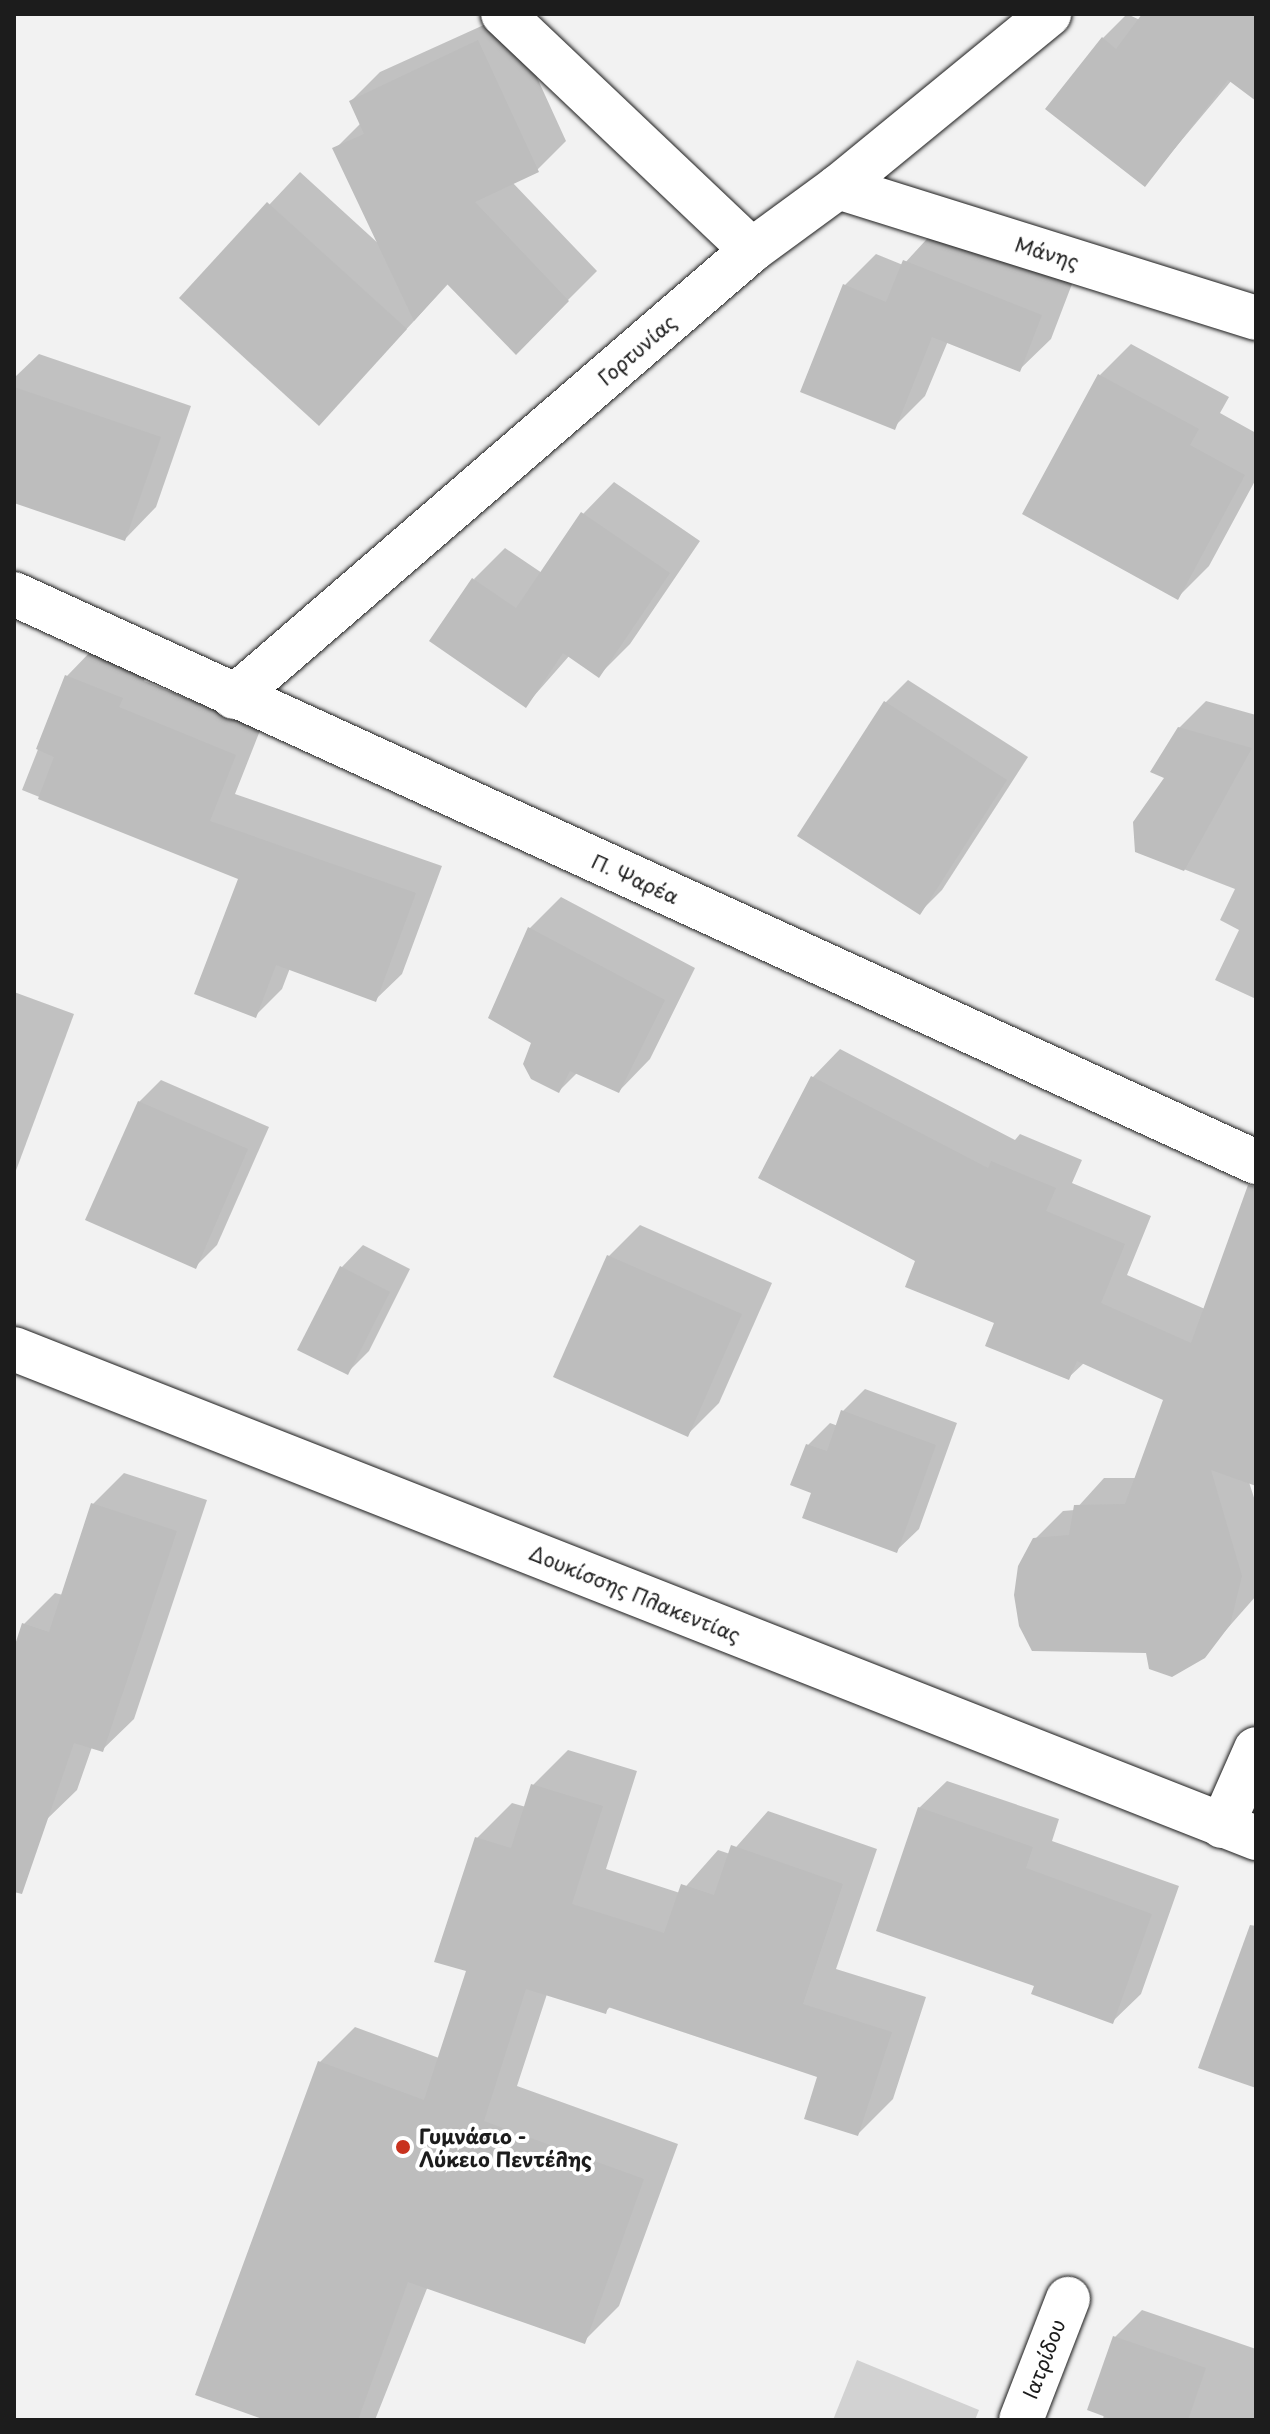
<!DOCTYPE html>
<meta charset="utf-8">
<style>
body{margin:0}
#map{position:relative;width:1270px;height:2434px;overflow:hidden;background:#f2f2f2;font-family:"Playpen Sans",sans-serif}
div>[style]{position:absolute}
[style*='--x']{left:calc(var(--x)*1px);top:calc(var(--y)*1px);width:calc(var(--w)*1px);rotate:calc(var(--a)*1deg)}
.green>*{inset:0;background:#d2d2d2}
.shadow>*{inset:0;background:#0003}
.building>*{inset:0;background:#bdbdbd}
.roads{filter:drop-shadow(0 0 2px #1c1c1c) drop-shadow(0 0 2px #1c1c1c)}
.street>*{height:44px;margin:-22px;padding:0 22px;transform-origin:22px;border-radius:22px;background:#fff}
.secondary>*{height:44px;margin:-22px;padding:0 22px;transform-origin:22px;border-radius:22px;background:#fff}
.dots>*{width:22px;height:22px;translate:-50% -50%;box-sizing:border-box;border:4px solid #fff;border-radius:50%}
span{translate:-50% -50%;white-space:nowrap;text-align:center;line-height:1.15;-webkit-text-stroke:8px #fff;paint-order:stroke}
.street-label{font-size:20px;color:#1c1c1c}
.poi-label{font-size:20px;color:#1c1c1c;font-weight:700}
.left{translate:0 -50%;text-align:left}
.frame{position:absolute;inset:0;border:16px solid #1c1c1c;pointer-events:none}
</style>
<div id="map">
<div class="green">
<i style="clip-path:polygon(857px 2360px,979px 2410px,975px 2420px,833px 2420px)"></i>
</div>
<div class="shadow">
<i style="clip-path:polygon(508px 14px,566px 141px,537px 170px,512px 182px,597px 271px,516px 352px,449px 283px,319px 424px,182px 298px,300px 172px,380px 245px,335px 149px,361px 123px,351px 101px,380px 72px)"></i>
<i style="clip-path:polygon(1127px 14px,1140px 20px,1145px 14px,1256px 14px,1256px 98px,1232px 80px,1145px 184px,1103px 38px)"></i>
<i style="clip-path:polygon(936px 229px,1072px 284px,1051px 339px,1019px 370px,948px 341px,925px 396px,894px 427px,844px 286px,876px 254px,903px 265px)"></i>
<i style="clip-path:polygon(1131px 344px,1229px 397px,1220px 413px,1256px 433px,1256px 479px,1209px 566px,1178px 597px,1100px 375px)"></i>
<i style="clip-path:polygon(39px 354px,191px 406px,156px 507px,125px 539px,14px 501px,14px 378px)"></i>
<i style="clip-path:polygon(614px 482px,700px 541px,630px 644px,599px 675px,570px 655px,526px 705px,474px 579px,505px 548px,542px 573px,583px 514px)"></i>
<i style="clip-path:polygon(93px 649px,148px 672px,144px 681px,261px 728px,235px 794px,442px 866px,402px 974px,375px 1000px,290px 968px,282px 989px,255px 1016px,241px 878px,22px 790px,67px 676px)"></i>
<i style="clip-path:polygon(908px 680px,1028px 757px,942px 890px,920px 912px,800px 835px,886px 702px)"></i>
<i style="clip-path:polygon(1206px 701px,1256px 715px,1256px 999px,1215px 980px,1239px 930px,1220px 920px,1235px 889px,1137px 851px,1167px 777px,1179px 728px)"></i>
<i style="clip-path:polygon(561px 897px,695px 968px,650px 1059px,619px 1091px,578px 1072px,559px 1091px,533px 1042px,530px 928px)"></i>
<i style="clip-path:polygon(14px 992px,74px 1014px,14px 1176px)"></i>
<i style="clip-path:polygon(840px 1049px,1015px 1140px,1020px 1134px,1082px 1160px,1072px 1183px,1151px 1216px,1127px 1275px,1205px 1309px,1256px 1210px,1256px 1483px,1249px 1482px,1256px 1504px,1256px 1596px,1203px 1656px,1148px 1651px,1035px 1539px,1063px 1511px,1075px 1510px,1104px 1478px,1137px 1478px,1165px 1399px,1084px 1363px,1068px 1378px,918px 1260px,761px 1177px,813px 1077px)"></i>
<i style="clip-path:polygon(161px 1080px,269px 1127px,217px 1245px,195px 1267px,139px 1102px)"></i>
<i style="clip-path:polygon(640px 1225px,772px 1283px,719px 1403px,688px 1434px,609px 1256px)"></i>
<i style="clip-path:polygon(363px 1245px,410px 1269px,369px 1351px,347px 1373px,341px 1268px)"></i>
<i style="clip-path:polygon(865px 1389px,957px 1423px,919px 1529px,896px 1551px,813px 1492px,808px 1445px,830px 1423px,838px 1426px,843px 1411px)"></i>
<i style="clip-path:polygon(124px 1473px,207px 1500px,134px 1719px,102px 1750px,92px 1747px,77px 1790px,45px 1821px,14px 1811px,14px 1654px,24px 1624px,55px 1593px,63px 1595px,93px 1504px)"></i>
<i style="clip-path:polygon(568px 1750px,637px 1771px,606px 1869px,680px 1893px,718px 1850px,730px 1854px,768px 1811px,877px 1849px,836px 1969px,926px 1997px,893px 2099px,858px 2134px,819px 2076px,611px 2006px,605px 2012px,547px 1994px,517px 2086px,678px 2144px,619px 2306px,584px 2341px,428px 2286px,375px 2420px,270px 2420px,320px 2062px,355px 2027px,439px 2058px,468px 1970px,477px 1838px,512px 1803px,526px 1807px,533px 1785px)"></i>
<i style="clip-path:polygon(947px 1781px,1059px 1819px,1052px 1841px,1179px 1886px,1141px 1994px,1113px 2021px,919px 1808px)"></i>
<i style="clip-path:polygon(1142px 2310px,1256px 2349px,1256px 2420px,1103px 2420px,1115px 2337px)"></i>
</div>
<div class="building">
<i style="clip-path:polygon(1142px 14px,1256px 14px,1256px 101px,1228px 80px,1145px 187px,1045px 109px,1102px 37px,1116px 49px)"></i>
<i style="clip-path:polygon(478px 40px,539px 172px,475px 202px,569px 301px,516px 355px,447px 284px,414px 321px,332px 148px,364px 134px,349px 101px)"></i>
<i style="clip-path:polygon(267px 202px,407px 329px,319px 426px,179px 298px)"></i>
<i style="clip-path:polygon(903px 260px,1042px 315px,1020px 372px,932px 337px,895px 430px,800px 392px,843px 284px,886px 302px)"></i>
<i style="clip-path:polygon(1098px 374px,1199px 429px,1190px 445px,1245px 475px,1178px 600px,1022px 514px)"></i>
<i style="clip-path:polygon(14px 387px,161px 437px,125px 541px,14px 503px)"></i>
<i style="clip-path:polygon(581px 512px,670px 573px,599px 678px,563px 653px,526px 708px,429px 641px,472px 578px,516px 608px)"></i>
<i style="clip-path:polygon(65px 675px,123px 698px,119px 707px,236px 755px,210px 821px,416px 893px,376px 1002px,276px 965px,256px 1018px,194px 994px,238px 879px,38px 799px,54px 757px,36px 749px)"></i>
<i style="clip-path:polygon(884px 701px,1007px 780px,920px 915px,797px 836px)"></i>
<i style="clip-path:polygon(1178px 727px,1252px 748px,1184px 871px,1135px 852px,1133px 822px,1164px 778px,1150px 772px)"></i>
<i style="clip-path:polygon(528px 927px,665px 1000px,619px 1093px,570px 1071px,559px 1093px,531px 1079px,523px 1064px,531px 1043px,488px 1018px)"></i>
<i style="clip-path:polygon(811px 1076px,988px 1168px,991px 1161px,1056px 1188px,1046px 1211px,1125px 1244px,1101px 1303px,1191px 1343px,1248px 1185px,1256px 1187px,1256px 1486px,1211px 1470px,1242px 1576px,1230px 1625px,1205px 1658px,1172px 1677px,1149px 1669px,1146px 1653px,1032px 1651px,1019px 1626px,1014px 1595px,1018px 1566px,1033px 1538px,1069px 1535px,1074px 1505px,1125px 1504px,1163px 1400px,1077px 1361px,1069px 1380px,985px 1346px,994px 1323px,905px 1287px,915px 1261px,758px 1178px)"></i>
<i style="clip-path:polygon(138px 1101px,248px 1149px,196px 1269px,85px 1220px)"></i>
<i style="clip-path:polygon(607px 1255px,742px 1314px,688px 1437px,553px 1377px)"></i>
<i style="clip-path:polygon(340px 1266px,390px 1292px,348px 1375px,297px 1350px)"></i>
<i style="clip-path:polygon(841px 1410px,936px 1445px,897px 1553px,802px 1518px,811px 1493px,790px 1485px,806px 1444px,827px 1451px)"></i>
<i style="clip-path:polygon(91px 1503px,177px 1531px,103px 1752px,74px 1743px,22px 1894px,14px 1892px,14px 1648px,22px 1623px,49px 1632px)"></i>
<i style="clip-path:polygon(531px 1784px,603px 1806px,572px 1904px,664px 1933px,681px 1884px,714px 1895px,731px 1845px,843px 1884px,803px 2004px,892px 2032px,858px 2136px,804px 2119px,817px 2077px,608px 2007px,606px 2014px,526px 1989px,484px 2121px,644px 2179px,585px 2344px,408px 2282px,358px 2420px,265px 2420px,195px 2395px,318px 2061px,424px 2100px,466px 1971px,434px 1962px,475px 1837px,511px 1848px)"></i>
<i style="clip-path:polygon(918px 1807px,1033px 1847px,1026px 1868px,1152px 1914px,1113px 2024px,1031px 1994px,1034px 1986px,876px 1931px)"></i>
<i style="clip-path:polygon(1250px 1925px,1256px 1926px,1256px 2088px,1198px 2068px)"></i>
<i style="clip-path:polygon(1113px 2336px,1206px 2368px,1188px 2420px,1114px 2420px,1087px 2410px)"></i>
</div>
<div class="roads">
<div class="street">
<i style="--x:503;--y:14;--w:343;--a:43.5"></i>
<i style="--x:838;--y:187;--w:438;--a:17.4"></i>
<i style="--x:14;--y:594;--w:1366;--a:24.58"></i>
<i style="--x:234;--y:697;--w:684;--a:-40.79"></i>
<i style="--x:752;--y:250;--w:107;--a:-36.2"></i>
<i style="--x:838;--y:187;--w:273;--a:-39.3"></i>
<i style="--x:1222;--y:1826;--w:84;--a:-66.2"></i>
<i style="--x:1021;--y:2420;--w:130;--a:-68.8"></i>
</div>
<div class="secondary">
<i style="--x:14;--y:1349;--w:1335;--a:21.49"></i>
</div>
</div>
<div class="dots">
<i style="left:403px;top:2147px;background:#c8321e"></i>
</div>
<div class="street-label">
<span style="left:1047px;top:253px;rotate:17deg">Μάνης</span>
<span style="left:637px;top:350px;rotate:-41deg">Γορτυνίας</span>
<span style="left:635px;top:879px;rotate:24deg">Π. Ψαρέα</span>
<span style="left:635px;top:1594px;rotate:22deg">Δουκίσσης Πλακεντίας</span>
<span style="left:1044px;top:2359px;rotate:-69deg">Ιατρίδου</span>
</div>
<div class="poi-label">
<span class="left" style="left:419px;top:2148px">Γυμνάσιο -<br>Λύκειο Πεντέλης</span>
</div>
<div class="frame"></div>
</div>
